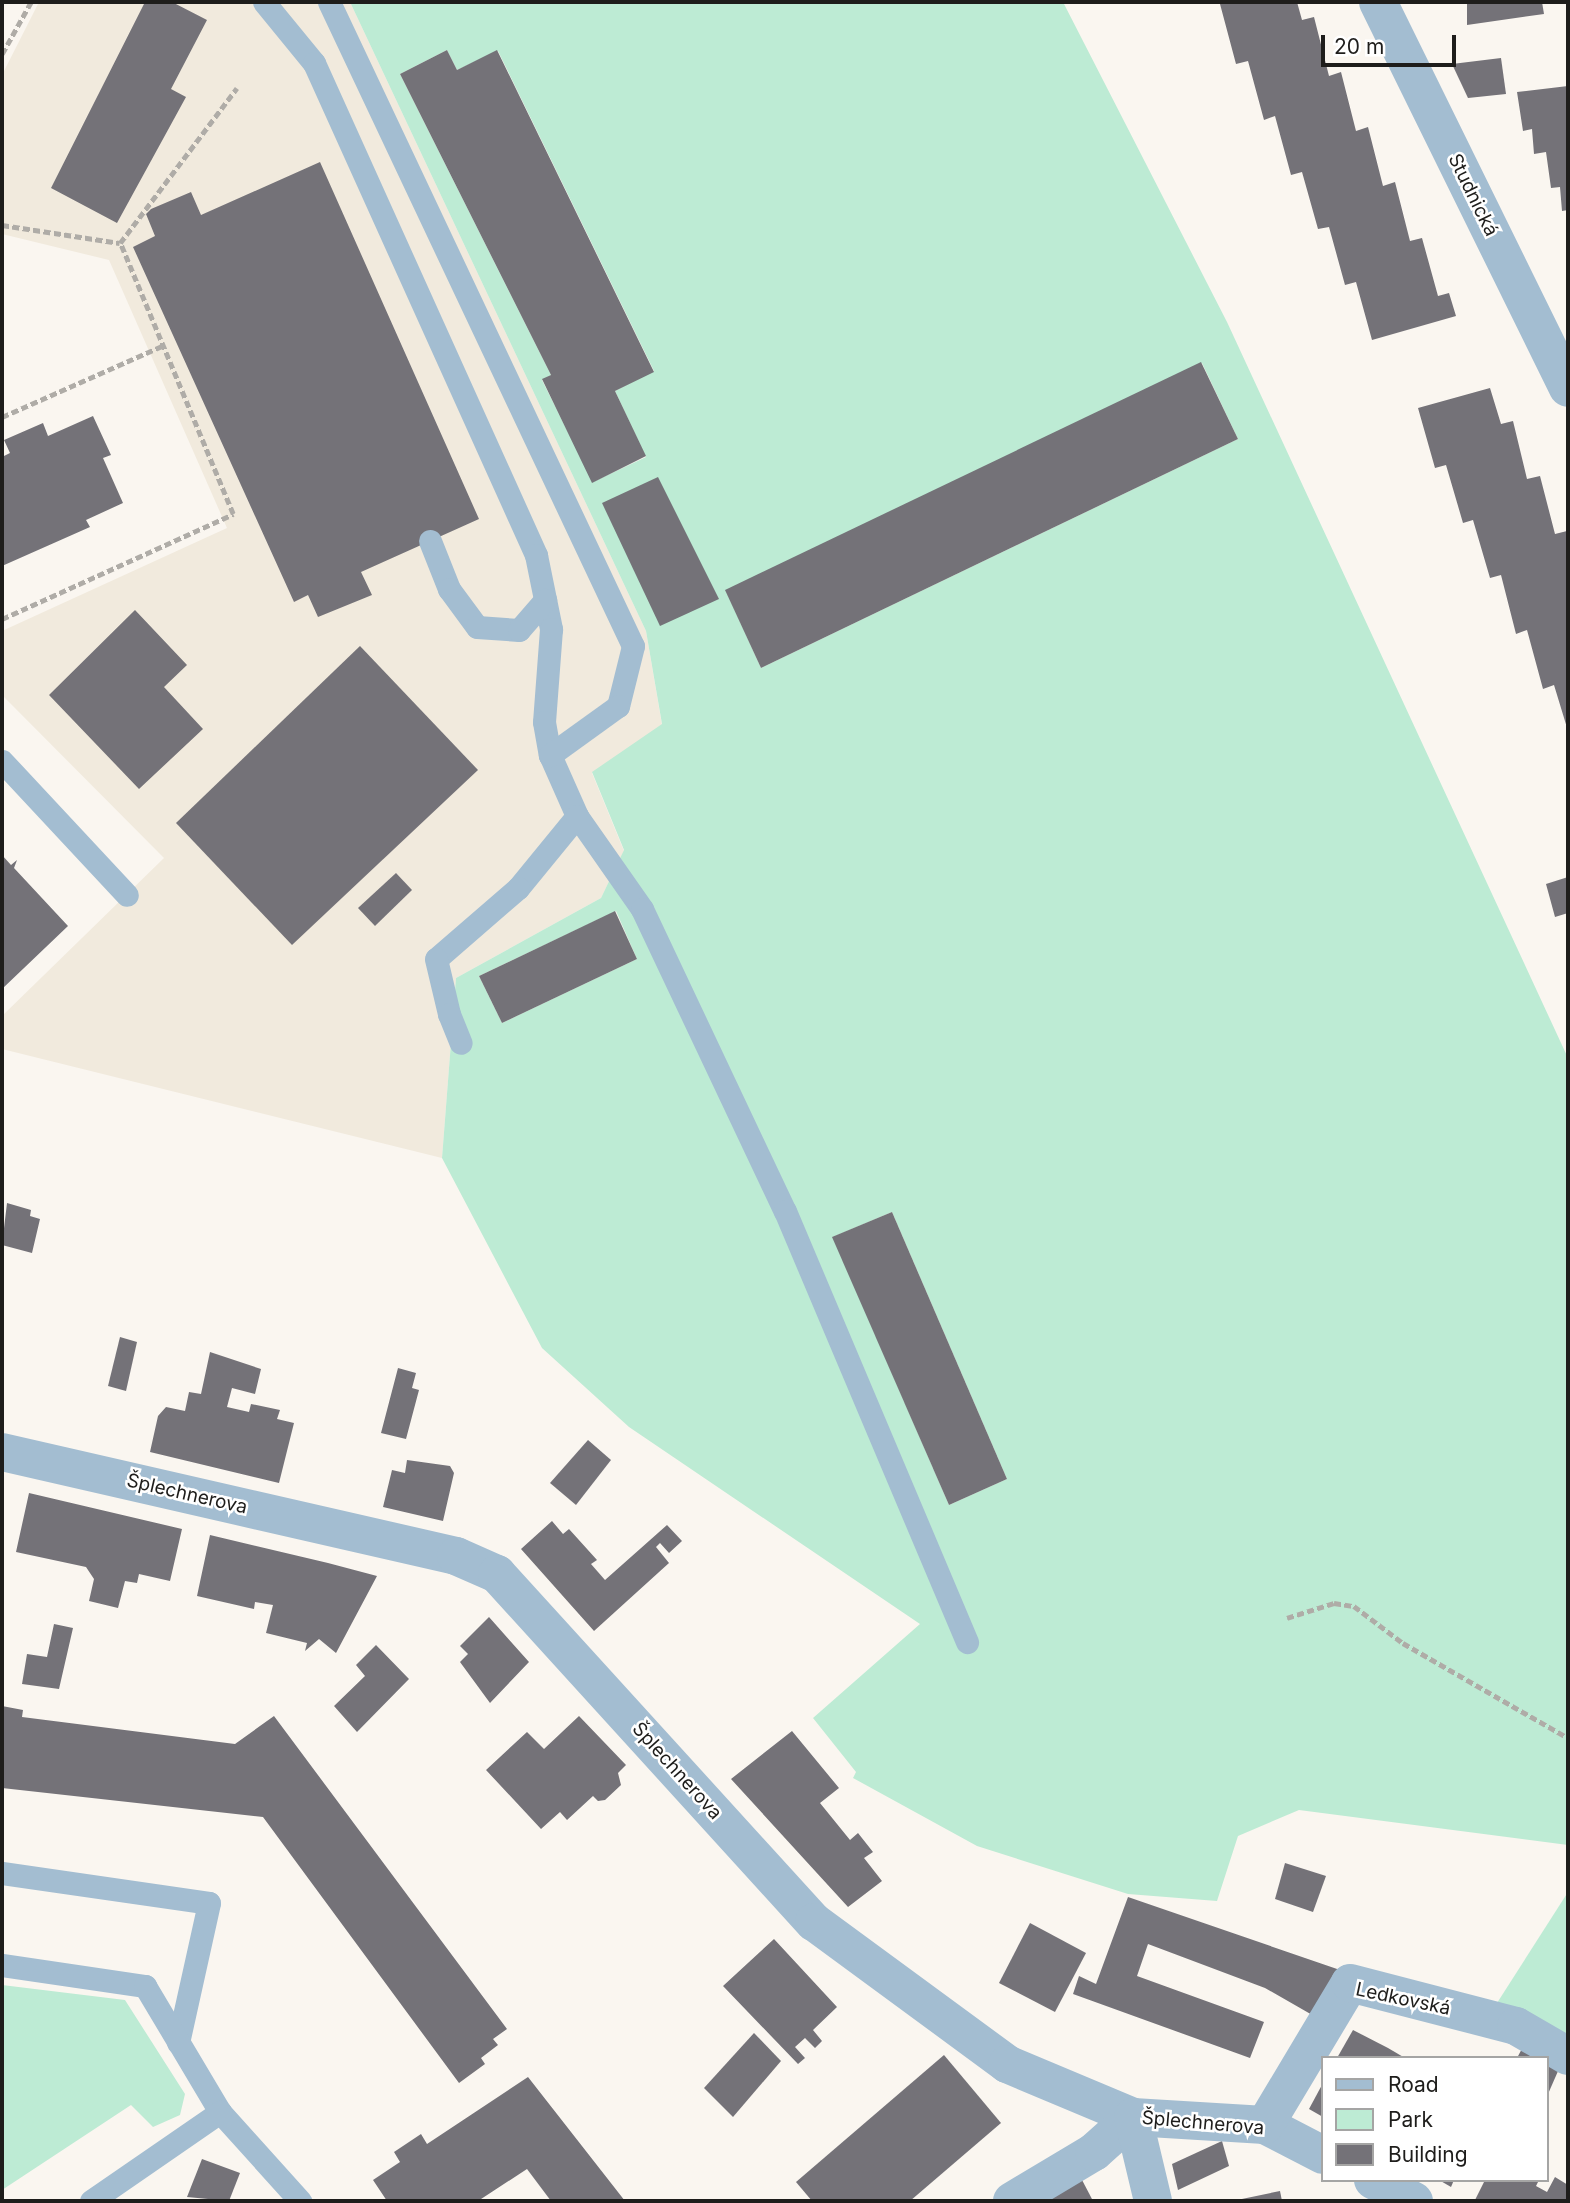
<!DOCTYPE html>
<meta charset="utf-8">
<style>
body{margin:0}
#map{position:relative;width:1570px;height:2203px;overflow:hidden;background:#faf6f0;font-family:Inter,sans-serif}
div>[style]{position:absolute}
[style*='--x']{left:calc(var(--x)*1px);top:calc(var(--y)*1px);width:calc(var(--w)*1px);rotate:calc(var(--a)*1deg)}
.built>*{inset:0;background:#f1eadd}
.green>*{inset:0;background:#bdebd4}
.building>*{inset:0;background:#747278}
.path>*{height:4.5px;margin-top:-2.25px;transform-origin:0;background:repeating-linear-gradient(90deg,#afaca7 0 7px,transparent 0 10.5px)}
.service>*{height:23px;margin:-11.5px;padding:0 11.5px;transform-origin:11.5px;border-radius:11.5px;background:#a3bdd1}
.minor>*{height:38px;margin:-19px;padding:0 19px;transform-origin:19px;border-radius:19px;background:#a3bdd1}
span{translate:-50% -50%;white-space:nowrap;text-align:center;line-height:1.15;-webkit-text-stroke:5px #fff;paint-order:stroke}
.street-label{font-size:19px;color:#1e1d1b}
.frame{position:absolute;inset:0;border:4px solid #1e1d1b;pointer-events:none}
.legend{position:absolute;left:1321px;top:2056px;width:228px;height:126px;box-sizing:border-box;background:#fff;border:2px solid #a5a5a4;margin:0;padding:9px 12px;list-style:none;font-size:21px;color:#1e1d1b}
.legend li{display:flex;align-items:center;gap:14px;height:35px}
.legend b{width:35px;border:2px solid #a5a5a4}
.scale{position:absolute;left:1321px;top:35px;width:135px;height:32px;box-sizing:border-box;border:4px solid #1e1d1b;border-top:0;padding-left:9px;font-size:21px;line-height:24px;white-space:nowrap;color:#1e1d1b;-webkit-text-stroke:5px #fff;paint-order:stroke}
</style>
<div id="map">
<div class="built">
<i style="clip-path:polygon(39px 2px,350px 2px,646px 631px,662px 725px,592px 773px,624px 851px,601px 898px,456px 978px,442px 1158px,2px 1049px,2px 1016px,164px 858px,2px 695px,2px 631px,227px 528px,109px 260px,2px 234px,2px 75px)"></i>
</div>
<div class="green">
<i style="clip-path:polygon(evenodd,350px 2px,1063px 2px,1227px 322px,1568px 1058px,1568px 1845px,1299px 1810px,1238px 1836px,1217px 1901px,1128px 1894px,977px 1846px,853px 1778px,856px 1772px,813px 1718px,920px 1624px,629px 1427px,542px 1348px,442px 1158px,456px 978px,601px 898px,624px 850px,592px 772px,662px 724px,646px 631px,350px 2px,447px 50px,457px 70px,498px 51px,654px 371px,615px 391px,646px 457px,593px 482px,542px 380px,551px 375px,400px 74px,447px 50px,350px 2px,1202px 363px,1238px 439px,761px 668px,726px 591px,1202px 363px,350px 2px,616px 911px,637px 959px,502px 1023px,479px 976px,616px 911px,350px 2px,892px 1212px,1007px 1479px,949px 1505px,833px 1237px,892px 1212px)"></i>
<i style="clip-path:polygon(1568px 1892px,1568px 2038px,1497px 2003px)"></i>
<i style="clip-path:polygon(2px 1985px,125px 2000px,185px 2094px,180px 2115px,153px 2127px,131px 2105px,2px 2190px)"></i>
</div>
<div class="building">
<i style="clip-path:polygon(145px 2px,172px 2px,207px 20px,171px 89px,186px 97px,117px 223px,51px 188px)"></i>
<i style="clip-path:polygon(1227px 2px,1297px 2px,1302px 20px,1314px 17px,1329px 76px,1341px 72px,1356px 131px,1368px 127px,1383px 186px,1395px 182px,1410px 241px,1422px 238px,1438px 296px,1449px 293px,1456px 316px,1372px 340px,1356px 282px,1345px 285px,1329px 227px,1318px 229px,1302px 172px,1291px 175px,1275px 116px,1264px 120px,1248px 61px,1236px 64px,1220px 4px)"></i>
<i style="clip-path:polygon(1467px 2px,1542px 2px,1544px 14px,1467px 25px)"></i>
<i style="clip-path:polygon(447px 50px,457px 70px,497px 50px,654px 372px,615px 391px,646px 456px,592px 483px,542px 379px,551px 375px,400px 74px)"></i>
<i style="clip-path:polygon(1501px 58px,1506px 94px,1468px 98px,1452px 64px)"></i>
<i style="clip-path:polygon(1568px 86px,1568px 210px,1562px 211px,1560px 187px,1551px 188px,1546px 152px,1534px 154px,1532px 129px,1523px 131px,1517px 92px)"></i>
<i style="clip-path:polygon(320px 162px,479px 519px,361px 572px,372px 595px,318px 617px,308px 595px,294px 602px,133px 247px,155px 236px,146px 214px,151px 209px,191px 192px,201px 215px)"></i>
<i style="clip-path:polygon(1201px 362px,1238px 439px,761px 668px,725px 590px)"></i>
<i style="clip-path:polygon(1490px 388px,1501px 424px,1513px 421px,1527px 479px,1540px 476px,1555px 534px,1567px 531px,1568px 536px,1568px 731px,1554px 685px,1543px 689px,1527px 630px,1516px 634px,1501px 575px,1490px 578px,1473px 520px,1463px 523px,1446px 465px,1435px 468px,1418px 408px)"></i>
<i style="clip-path:polygon(93px 416px,111px 455px,103px 458px,123px 503px,86px 520px,90px 527px,2px 566px,2px 457px,10px 453px,4px 440px,43px 423px,48px 436px)"></i>
<i style="clip-path:polygon(658px 477px,719px 599px,660px 626px,602px 503px)"></i>
<i style="clip-path:polygon(135px 610px,187px 665px,164px 687px,203px 729px,139px 789px,49px 695px)"></i>
<i style="clip-path:polygon(360px 646px,478px 770px,292px 945px,176px 823px)"></i>
<i style="clip-path:polygon(2px 855px,11px 865px,17px 860px,14px 868px,68px 926px,2px 989px)"></i>
<i style="clip-path:polygon(396px 873px,412px 890px,375px 926px,358px 908px)"></i>
<i style="clip-path:polygon(1568px 877px,1568px 913px,1555px 917px,1546px 884px)"></i>
<i style="clip-path:polygon(615px 911px,637px 959px,502px 1023px,479px 976px)"></i>
<i style="clip-path:polygon(7px 1203px,31px 1210px,30px 1216px,40px 1219px,32px 1253px,2px 1245px)"></i>
<i style="clip-path:polygon(892px 1212px,1007px 1479px,949px 1505px,832px 1237px)"></i>
<i style="clip-path:polygon(120px 1337px,137px 1342px,126px 1391px,108px 1386px)"></i>
<i style="clip-path:polygon(210px 1352px,261px 1369px,255px 1394px,232px 1388px,227px 1407px,249px 1412px,251px 1404px,280px 1410px,277px 1419px,294px 1423px,279px 1483px,150px 1452px,158px 1416px,166px 1407px,185px 1411px,189px 1392px,201px 1394px)"></i>
<i style="clip-path:polygon(398px 1368px,416px 1373px,412px 1388px,419px 1390px,406px 1439px,381px 1433px)"></i>
<i style="clip-path:polygon(588px 1440px,611px 1460px,576px 1505px,550px 1483px)"></i>
<i style="clip-path:polygon(407px 1460px,450px 1466px,454px 1473px,443px 1521px,383px 1507px,392px 1470px,405px 1473px)"></i>
<i style="clip-path:polygon(29px 1493px,182px 1529px,170px 1581px,139px 1574px,137px 1583px,125px 1581px,118px 1608px,89px 1601px,94px 1579px,86px 1567px,16px 1552px)"></i>
<i style="clip-path:polygon(552px 1521px,563px 1534px,569px 1529px,597px 1560px,591px 1564px,605px 1580px,667px 1525px,682px 1541px,669px 1553px,660px 1543px,656px 1547px,669px 1563px,594px 1631px,521px 1549px)"></i>
<i style="clip-path:polygon(210px 1535px,328px 1563px,377px 1576px,336px 1653px,319px 1639px,305px 1651px,307px 1643px,266px 1633px,273px 1605px,255px 1602px,254px 1609px,197px 1596px)"></i>
<i style="clip-path:polygon(489px 1617px,529px 1662px,490px 1703px,460px 1662px,468px 1654px,460px 1646px)"></i>
<i style="clip-path:polygon(54px 1624px,73px 1628px,59px 1689px,22px 1684px,27px 1654px,47px 1657px)"></i>
<i style="clip-path:polygon(376px 1645px,409px 1679px,357px 1732px,334px 1706px,365px 1676px,356px 1665px)"></i>
<i style="clip-path:polygon(2px 1706px,23px 1710px,22px 1717px,235px 1744px,274px 1716px,507px 2029px,493px 2039px,498px 2045px,481px 2058px,485px 2064px,459px 2083px,263px 1817px,2px 1788px)"></i>
<i style="clip-path:polygon(579px 1716px,626px 1765px,618px 1773px,621px 1785px,605px 1800px,598px 1801px,593px 1796px,567px 1820px,560px 1812px,541px 1829px,486px 1770px,527px 1732px,544px 1749px)"></i>
<i style="clip-path:polygon(792px 1731px,839px 1788px,820px 1803px,850px 1840px,858px 1833px,873px 1852px,864px 1858px,882px 1881px,848px 1907px,731px 1779px)"></i>
<i style="clip-path:polygon(1285px 1863px,1326px 1876px,1313px 1912px,1275px 1899px)"></i>
<i style="clip-path:polygon(1128px 1897px,1340px 1970px,1314px 2016px,1265px 1988px,1148px 1944px,1137px 1976px,1264px 2022px,1250px 2058px,1073px 1994px,1079px 1976px,1096px 1984px)"></i>
<i style="clip-path:polygon(1030px 1923px,1086px 1953px,1055px 2012px,999px 1983px)"></i>
<i style="clip-path:polygon(774px 1939px,837px 2007px,813px 2030px,822px 2041px,815px 2048px,805px 2038px,795px 2047px,805px 2058px,798px 2064px,723px 1986px)"></i>
<i style="clip-path:polygon(1353px 2030px,1388px 2048px,1405px 2058px,1337px 2058px)"></i>
<i style="clip-path:polygon(754px 2033px,781px 2061px,733px 2117px,704px 2088px)"></i>
<i style="clip-path:polygon(1525px 2043px,1562px 2062px,1548px 2094px,1547px 2058px,1517px 2058px)"></i>
<i style="clip-path:polygon(944px 2055px,1001px 2123px,910px 2201px,812px 2201px,796px 2182px)"></i>
<i style="clip-path:polygon(528px 2077px,625px 2201px,551px 2201px,527px 2169px,478px 2201px,387px 2201px,373px 2180px,400px 2162px,394px 2152px,421px 2134px,427px 2144px)"></i>
<i style="clip-path:polygon(1323px 2083px,1323px 2117px,1309px 2109px)"></i>
<i style="clip-path:polygon(1222px 2141px,1229px 2166px,1178px 2190px,1172px 2164px)"></i>
<i style="clip-path:polygon(202px 2159px,240px 2173px,229px 2201px,187px 2197px)"></i>
<i style="clip-path:polygon(1555px 2177px,1568px 2185px,1568px 2201px,1475px 2200px,1485px 2180px,1539px 2180px,1536px 2186px,1547px 2192px)"></i>
<i style="clip-path:polygon(1081px 2178px,1093px 2201px,1037px 2201px)"></i>
<i style="clip-path:polygon(1439px 2180px,1454px 2180px,1451px 2187px)"></i>
<i style="clip-path:polygon(1280px 2191px,1282px 2201px,1237px 2201px,1237px 2200px)"></i>
</div>
<div class="path">
<i style="--x:2;--y:54;--w:60;--a:-60.9"></i>
<i style="--x:2;--y:225;--w:119;--a:8.7"></i>
<i style="--x:120;--y:243;--w:194;--a:-53"></i>
<i style="--x:2;--y:417;--w:175;--a:-23.9"></i>
<i style="--x:2;--y:619;--w:254;--a:-24.4"></i>
<i style="--x:233;--y:514;--w:294;--a:-112.6"></i>
<i style="--x:1287;--y:1618;--w:49;--a:-17.7"></i>
<i style="--x:1334;--y:1603;--w:20;--a:9"></i>
<i style="--x:1354;--y:1606;--w:61;--a:37.1"></i>
<i style="--x:1403;--y:1643;--w:190;--a:29.9"></i>
</div>
<div class="service">
<i style="--x:264;--y:2;--w:79;--a:50.7"></i>
<i style="--x:314;--y:63;--w:540;--a:65.71"></i>
<i style="--x:536;--y:555;--w:76;--a:78.5"></i>
<i style="--x:551;--y:629;--w:93;--a:94.3"></i>
<i style="--x:544;--y:722;--w:34;--a:80"></i>
<i style="--x:550;--y:755;--w:67;--a:66.1"></i>
<i style="--x:577;--y:816;--w:93;--a:129.3"></i>
<i style="--x:518;--y:888;--w:108;--a:139.1"></i>
<i style="--x:436;--y:959;--w:57;--a:76.7"></i>
<i style="--x:449;--y:1014;--w:31;--a:68"></i>
<i style="--x:329;--y:2;--w:712;--a:64.73"></i>
<i style="--x:633;--y:646;--w:62;--a:104"></i>
<i style="--x:618;--y:706;--w:84;--a:144.2"></i>
<i style="--x:430;--y:541;--w:52;--a:68.4"></i>
<i style="--x:449;--y:589;--w:47;--a:53.6"></i>
<i style="--x:477;--y:627;--w:42;--a:4.1"></i>
<i style="--x:519;--y:630;--w:40;--a:-49"></i>
<i style="--x:2;--y:761;--w:183;--a:47"></i>
<i style="--x:577;--y:816;--w:113;--a:55"></i>
<i style="--x:642;--y:909;--w:334;--a:64.7"></i>
<i style="--x:785;--y:1211;--w:468;--a:67.1"></i>
<i style="--x:2;--y:1873;--w:209;--a:8.2"></i>
<i style="--x:209;--y:1903;--w:143;--a:102.5"></i>
<i style="--x:2;--y:1965;--w:145;--a:8.4"></i>
<i style="--x:145;--y:1986;--w:147;--a:59.2"></i>
<i style="--x:220;--y:2112;--w:120;--a:48"></i>
<i style="--x:91;--y:2201;--w:157;--a:-34.6"></i>
</div>
<div class="minor">
<i style="--x:1378;--y:2;--w:430;--a:63.8"></i>
<i style="--x:2;--y:1452;--w:466;--a:12.9"></i>
<i style="--x:456;--y:1556;--w:45;--a:23.7"></i>
<i style="--x:497;--y:1574;--w:471;--a:47.7"></i>
<i style="--x:814;--y:1922;--w:240;--a:36.3"></i>
<i style="--x:1007;--y:2064;--w:137;--a:22.8"></i>
<i style="--x:1133;--y:2117;--w:132;--a:3.5"></i>
<i style="--x:1265;--y:2125;--w:65;--a:27.3"></i>
<i style="--x:1265;--y:2125;--w:165;--a:-59.1"></i>
<i style="--x:1350;--y:1983;--w:171;--a:14.5"></i>
<i style="--x:1516;--y:2026;--w:60;--a:30"></i>
<i style="--x:1373;--y:2180;--w:46;--a:27.1"></i>
<i style="--x:1012;--y:2201;--w:96;--a:-30.9"></i>
<i style="--x:1094;--y:2152;--w:52;--a:-41.9"></i>
<i style="--x:1133;--y:2117;--w:86;--a:76.6"></i>
</div>
<div class="street-label">
<span style="left:1473px;top:195px;rotate:64deg">Studnická</span>
<span style="left:187px;top:1494px;rotate:13deg">Šplechnerova</span>
<span style="left:677px;top:1771px;rotate:48deg">Šplechnerova</span>
<span style="left:1403px;top:1999px;rotate:12deg">Ledkovská</span>
<span style="left:1203px;top:2123px;rotate:5deg">Šplechnerova</span>
</div>
<div class="frame"></div>
<ul class="legend">
<li><b style="height:9px;background:#a3bdd1"></b>Road</li>
<li><b style="height:19px;background:#bdebd4"></b>Park</li>
<li><b style="height:19px;background:#747278"></b>Building</li>
</ul>
<div class="scale">20 m</div>
</div>
